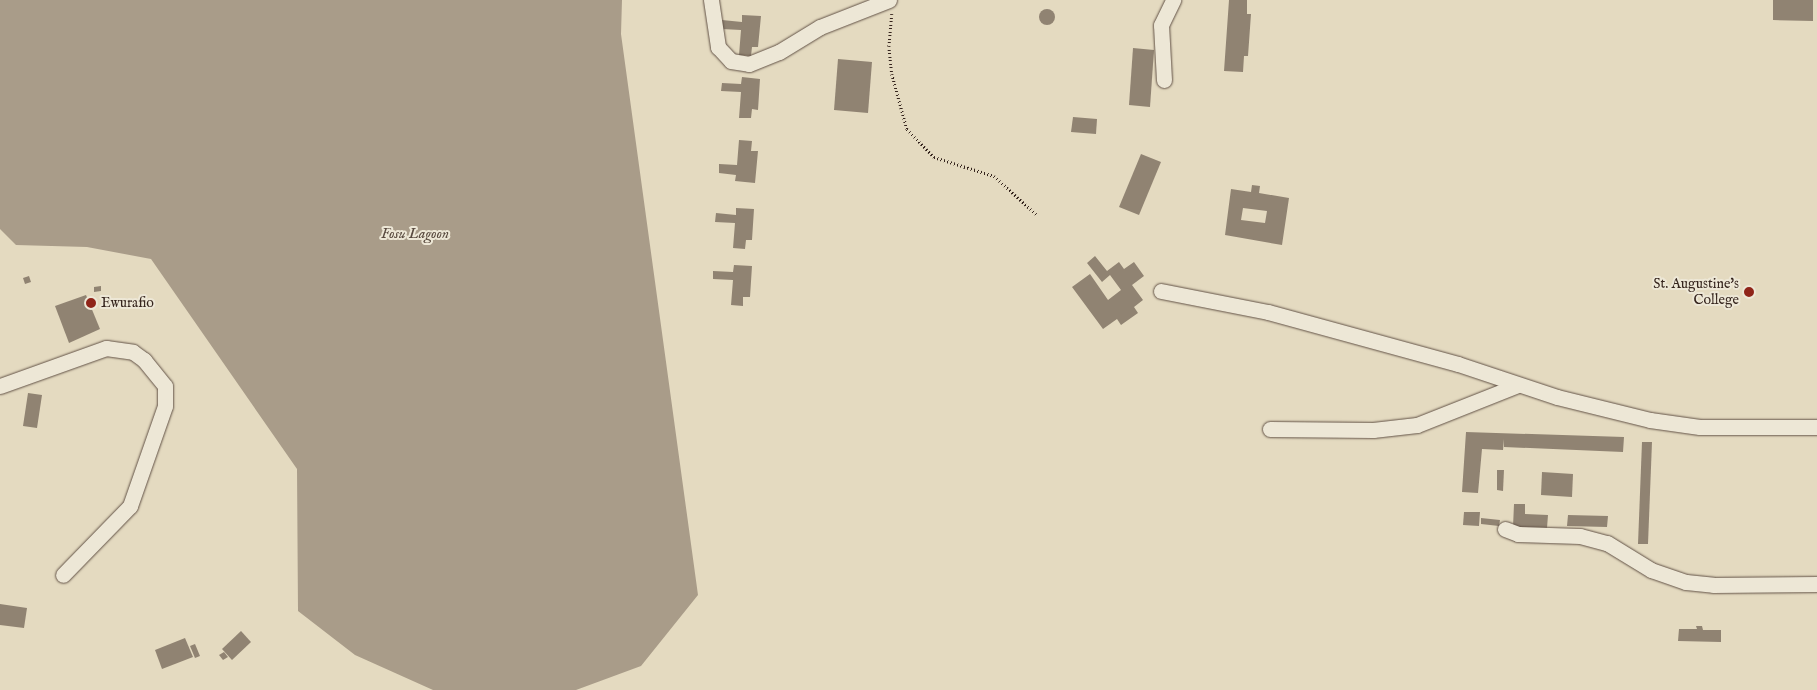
<!DOCTYPE html>
<style>
body{margin:0}
#map{position:relative;width:1817px;height:690px;overflow:hidden;background:#e4dac0;font-family:"IM FELL English",serif}
div>[style]{position:absolute}
[style*='--x']{left:calc(var(--x)*1px);top:calc(var(--y)*1px);width:calc(var(--w)*1px);rotate:calc(var(--a)*1deg)}
.water>*{inset:0;background:#a99c89}
.building>*{inset:0;background:#908372}
.round{border-radius:50%}
.path>*{height:2.5px;margin-top:-1.25px;transform-origin:0;background:repeating-linear-gradient(90deg,#36251e 0 1px,transparent 0 3.5px)}
.roads{filter:drop-shadow(0 0 1px #625246) drop-shadow(0 0 1px #625246)}
.minor>*{height:15px;margin:-7.5px;padding:0 7.5px;transform-origin:7.5px;border-radius:7.5px;background:#ede7d6}
.dots>*{width:14px;height:14px;translate:-50% -50%;box-sizing:border-box;border:2px solid #ede7d6;border-radius:50%}
span{translate:-50% -50%;white-space:nowrap;text-align:center;line-height:1.15;-webkit-text-stroke:4px #ede7d6;paint-order:stroke}
.poi-label{font-size:14px;color:#36251e}
.right{translate:-100% -50%;text-align:right}
.left{translate:0 -50%;text-align:left}
.water-label{font-size:15px;color:#58493e;font-style:italic}
</style>
<div id="map">
<div class="water">
<i style="clip-path:polygon(0 0,622px 0,621px 34px,698px 595px,641px 666px,576px 690px,433px 690px,355px 655px,298px 611px,297px 469px,151px 259px,87px 247px,16px 245px,0 229px)"></i>
</div>
<div class="building">
<i style="clip-path:polygon(1229px 0,1247px 0,1247px 14px,1251px 14px,1248px 56px,1244px 56px,1243px 72px,1224px 71px)"></i>
<i style="clip-path:polygon(1773px 0,1813px 0,1813px 21px,1773px 20px)"></i>
<i class="round" style="left:1039px;top:9px;width:16px;height:16px"></i>
<i style="clip-path:polygon(742px 15px,761px 16px,758px 47px,752px 47px,751px 56px,739px 55px,741px 30px,722px 29px,722px 20px,742px 22px)"></i>
<i style="clip-path:polygon(1133px 48px,1154px 50px,1150px 107px,1129px 105px)"></i>
<i style="clip-path:polygon(838px 59px,872px 62px,868px 113px,834px 110px)"></i>
<i style="clip-path:polygon(742px 77px,760px 79px,758px 110px,752px 109px,751px 118px,739px 118px,741px 92px,721px 91px,722px 83px,741px 84px)"></i>
<i style="clip-path:polygon(1073px 117px,1097px 119px,1096px 134px,1071px 132px)"></i>
<i style="clip-path:polygon(739px 140px,752px 141px,751px 151px,758px 151px,755px 183px,735px 181px,736px 175px,719px 173px,719px 164px,737px 165px)"></i>
<i style="clip-path:polygon(1141px 154px,1161px 162px,1139px 215px,1119px 207px)"></i>
<i style="clip-path:polygon(evenodd,1252px 185px,1260px 186px,1259px 193px,1289px 198px,1282px 245px,1225px 235px,1231px 189px,1251px 192px,1252px 185px,1243px 208px,1267px 211px,1265px 223px,1241px 220px,1243px 208px)"></i>
<i style="clip-path:polygon(736px 208px,754px 209px,752px 240px,746px 240px,745px 249px,733px 248px,735px 223px,715px 222px,716px 213px,736px 215px)"></i>
<i style="clip-path:polygon(1095px 256px,1107px 271px,1119px 262px,1124px 269px,1134px 262px,1144px 276px,1132px 285px,1143px 300px,1134px 307px,1138px 313px,1121px 325px,1117px 319px,1103px 329px,1072px 287px,1090px 274px,1108px 300px,1121px 290px,1110px 275px,1102px 282px,1087px 263px)"></i>
<i style="clip-path:polygon(734px 265px,752px 266px,750px 297px,743px 297px,743px 306px,731px 305px,733px 280px,713px 279px,713px 271px,733px 272px)"></i>
<i style="clip-path:polygon(29px 276px,31px 282px,25px 284px,23px 278px)"></i>
<i style="clip-path:polygon(101px 286px,101px 291px,94px 292px,94px 287px)"></i>
<i style="clip-path:polygon(86px 295px,100px 329px,69px 343px,55px 306px)"></i>
<i style="clip-path:polygon(28px 393px,42px 395px,37px 428px,23px 426px)"></i>
<i style="clip-path:polygon(1466px 432px,1624px 437px,1623px 452px,1504px 447px,1504px 439px,1503px 450px,1482px 449px,1478px 493px,1462px 492px)"></i>
<i style="clip-path:polygon(1642px 442px,1652px 442px,1648px 544px,1638px 544px)"></i>
<i style="clip-path:polygon(1497px 470px,1504px 470px,1503px 491px,1497px 490px)"></i>
<i style="clip-path:polygon(1542px 472px,1573px 474px,1572px 497px,1541px 495px)"></i>
<i style="clip-path:polygon(1514px 504px,1525px 504px,1525px 514px,1548px 515px,1547px 528px,1513px 527px)"></i>
<i style="clip-path:polygon(1464px 512px,1480px 512px,1479px 526px,1463px 525px)"></i>
<i style="clip-path:polygon(1568px 515px,1608px 516px,1607px 527px,1567px 526px)"></i>
<i style="clip-path:polygon(1481px 518px,1500px 520px,1499px 526px,1481px 524px)"></i>
<i style="clip-path:polygon(0 604px,27px 608px,24px 628px,0 625px)"></i>
<i style="clip-path:polygon(1696px 626px,1702px 626px,1703px 630px,1721px 630px,1721px 642px,1678px 641px,1679px 629px,1697px 629px)"></i>
<i style="clip-path:polygon(241px 631px,251px 642px,232px 660px,222px 649px)"></i>
<i style="clip-path:polygon(185px 638px,193px 657px,162px 669px,155px 650px)"></i>
<i style="clip-path:polygon(195px 644px,200px 656px,195px 658px,190px 646px)"></i>
<i style="clip-path:polygon(224px 652px,228px 657px,223px 660px,219px 655px)"></i>
</div>
<div class="path">
<i style="--x:892;--y:14;--w:32;--a:95"></i>
<i style="--x:889;--y:46;--w:28;--a:84"></i>
<i style="--x:892;--y:74;--w:57;--a:74.7"></i>
<i style="--x:907;--y:129;--w:39;--a:46"></i>
<i style="--x:934;--y:157;--w:63;--a:17.6"></i>
<i style="--x:994;--y:176;--w:57;--a:42.1"></i>
</div>
<div class="roads">
<div class="minor">
<i style="--x:711;--y:0;--w:48;--a:81.5"></i>
<i style="--x:718;--y:47;--w:19;--a:47"></i>
<i style="--x:731;--y:61;--w:18;--a:9"></i>
<i style="--x:749;--y:64;--w:32;--a:-22"></i>
<i style="--x:779;--y:52;--w:48;--a:-31.4"></i>
<i style="--x:820;--y:27;--w:74;--a:-21.4"></i>
<i style="--x:1164;--y:80;--w:55;--a:-93.1"></i>
<i style="--x:1161;--y:25;--w:28;--a:-64"></i>
<i style="--x:1161;--y:291;--w:109;--a:11.1"></i>
<i style="--x:1268;--y:312;--w:197;--a:15.3"></i>
<i style="--x:1458;--y:364;--w:104;--a:18.4"></i>
<i style="--x:1557;--y:397;--w:96;--a:13.9"></i>
<i style="--x:1650;--y:420;--w:50;--a:8"></i>
<i style="--x:1700;--y:427;--w:117;--a:0"></i>
<i style="--x:0;--y:386;--w:113;--a:-19.7"></i>
<i style="--x:106;--y:348;--w:27;--a:8"></i>
<i style="--x:133;--y:352;--w:14;--a:36"></i>
<i style="--x:144;--y:360;--w:33;--a:51"></i>
<i style="--x:165;--y:386;--w:20;--a:90"></i>
<i style="--x:165;--y:406;--w:106;--a:109.3"></i>
<i style="--x:130;--y:506;--w:96;--a:134.2"></i>
<i style="--x:1270;--y:429;--w:103;--a:0.6"></i>
<i style="--x:1373;--y:430;--w:44;--a:-6.5"></i>
<i style="--x:1417;--y:425;--w:109;--a:-21.6"></i>
<i style="--x:1505;--y:529;--w:14;--a:21"></i>
<i style="--x:1518;--y:534;--w:62;--a:1.8"></i>
<i style="--x:1580;--y:536;--w:28;--a:15"></i>
<i style="--x:1607;--y:543;--w:52;--a:31.5"></i>
<i style="--x:1651;--y:570;--w:37;--a:19"></i>
<i style="--x:1686;--y:582;--w:27;--a:6"></i>
<i style="--x:1713;--y:585;--w:104;--a:-0.6"></i>
</div>
</div>
<div class="dots">
<i style="left:1749px;top:292px;background:#8f2418"></i>
<i style="left:91px;top:303px;background:#8f2418"></i>
</div>
<div class="poi-label">
<span class="right" style="left:1739px;top:292px">St. Augustine's<br>College</span>
<span class="left" style="left:101px;top:303px">Ewurafio</span>
</div>
<div class="water-label">
<span style="left:415px;top:234px">Fosu Lagoon</span>
</div>
</div>
